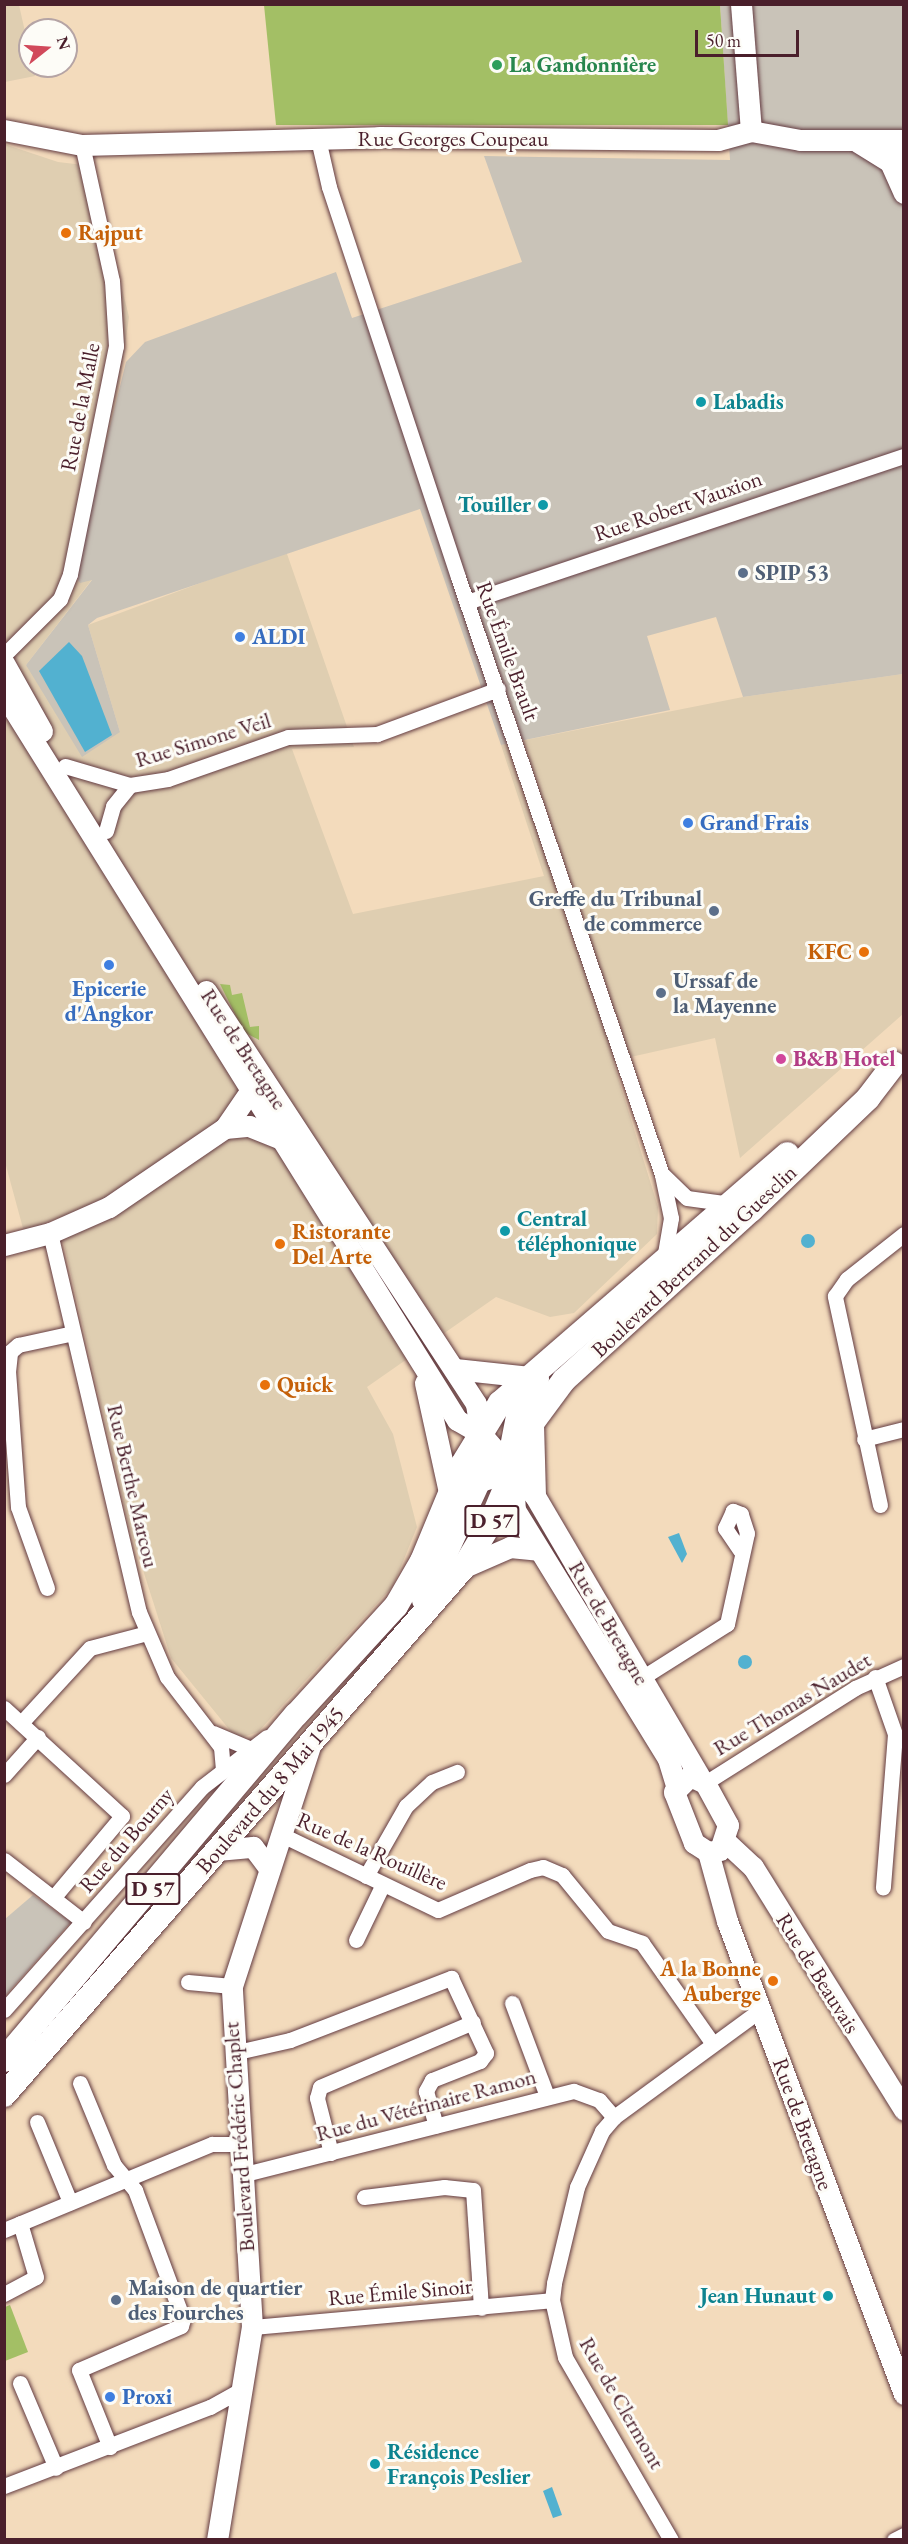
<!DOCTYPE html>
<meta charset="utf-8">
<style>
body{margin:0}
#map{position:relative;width:908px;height:2544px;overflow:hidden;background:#f3dbbc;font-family:"EB Garamond",serif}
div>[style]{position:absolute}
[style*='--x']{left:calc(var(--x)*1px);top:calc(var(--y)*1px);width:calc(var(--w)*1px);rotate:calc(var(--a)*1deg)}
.built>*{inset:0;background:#dfceb1}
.industrial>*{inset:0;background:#c9c3b8}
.green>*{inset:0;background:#a3bf65}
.water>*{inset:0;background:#52b1d0}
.round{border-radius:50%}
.roads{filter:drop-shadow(0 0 2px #633b41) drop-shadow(0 0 2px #633b41)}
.street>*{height:15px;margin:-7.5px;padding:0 7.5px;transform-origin:7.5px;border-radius:7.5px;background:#fff}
.secondary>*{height:21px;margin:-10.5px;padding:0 10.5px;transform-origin:10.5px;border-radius:10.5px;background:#fff}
.primary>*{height:24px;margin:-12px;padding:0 12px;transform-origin:12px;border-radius:12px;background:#fff}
.dots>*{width:16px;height:16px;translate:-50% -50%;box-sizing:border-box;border:3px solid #fdfcf7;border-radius:50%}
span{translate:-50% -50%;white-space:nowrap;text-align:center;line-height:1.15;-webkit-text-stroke:6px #fdfcf7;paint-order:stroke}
.shield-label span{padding:2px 4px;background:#fdfcf7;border:2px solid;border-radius:4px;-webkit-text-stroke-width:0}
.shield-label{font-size:21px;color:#4a1f2b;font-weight:700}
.leisure-label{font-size:22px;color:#27864d;font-weight:700}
.left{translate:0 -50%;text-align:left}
.street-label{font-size:22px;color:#4a1f2b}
.food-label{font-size:22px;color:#c56008;font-weight:700}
.right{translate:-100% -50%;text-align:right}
.culture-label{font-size:22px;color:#0d838f;font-weight:700}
.service-label{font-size:22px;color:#4e5e75;font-weight:700}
.shop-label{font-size:22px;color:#366cbe;font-weight:700}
.hotel-label{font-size:22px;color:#b23c85;font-weight:700}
.frame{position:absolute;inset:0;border:6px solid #4a1f2b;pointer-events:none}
.north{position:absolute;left:18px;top:18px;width:60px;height:60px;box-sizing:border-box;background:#fdfcf7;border:2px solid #b5a4a5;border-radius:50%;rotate:73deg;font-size:16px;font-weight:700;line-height:24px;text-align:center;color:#4a1f2b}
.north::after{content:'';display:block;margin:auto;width:21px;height:27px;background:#d1495b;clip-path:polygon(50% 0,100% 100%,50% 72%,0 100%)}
.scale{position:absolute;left:695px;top:30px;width:104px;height:27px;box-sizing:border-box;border:3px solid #4a1f2b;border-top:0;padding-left:8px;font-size:18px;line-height:21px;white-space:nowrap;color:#4a1f2b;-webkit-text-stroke:4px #fdfcf7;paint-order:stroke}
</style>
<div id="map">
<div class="built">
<i style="clip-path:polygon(5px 4px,19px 5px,35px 76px,5px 82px)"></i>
<i style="clip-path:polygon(4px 144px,58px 162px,92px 166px,129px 317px,93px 578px,26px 665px,120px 732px,88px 625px,286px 551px,354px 747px,292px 749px,353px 914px,544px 876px,501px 745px,743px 697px,903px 674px,903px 1014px,740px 1158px,715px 1038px,613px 1061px,658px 1207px,657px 1234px,574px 1313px,550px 1317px,496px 1297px,367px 1387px,393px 1434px,417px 1527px,393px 1586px,258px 1732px,237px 1739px,171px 1658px,129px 1526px,58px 1218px,24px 1232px,5px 1162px)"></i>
</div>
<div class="industrial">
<i style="clip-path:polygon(720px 5px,903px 5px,903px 674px,743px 697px,716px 617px,647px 636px,670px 710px,501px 745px,420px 509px,97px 618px,88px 625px,120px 732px,82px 757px,26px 665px,92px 580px,80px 583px,74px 573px,126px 362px,145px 342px,336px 272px,352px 318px,522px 262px,484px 156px,730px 160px)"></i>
<i style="clip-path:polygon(33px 1895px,71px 1922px,5px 1996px,5px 1919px)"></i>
</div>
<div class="green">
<i style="clip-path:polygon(264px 5px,720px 5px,728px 125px,276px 125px)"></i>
<i style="clip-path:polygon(220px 984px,230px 985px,232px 995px,242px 993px,250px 1027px,259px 1026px,259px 1040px,244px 1032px)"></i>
<i style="clip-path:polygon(10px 2305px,28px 2352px,5px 2361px,5px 2307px)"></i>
</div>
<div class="water">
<i style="clip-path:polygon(69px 642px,82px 656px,112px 735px,85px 752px,39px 671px)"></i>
<i class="round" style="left:801px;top:1234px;width:14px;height:14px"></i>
<i style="clip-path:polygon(679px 1533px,687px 1554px,682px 1563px,668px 1537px)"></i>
<i class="round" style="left:738px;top:1655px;width:14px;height:14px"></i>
<i style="clip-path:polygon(552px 2487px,562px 2515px,553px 2518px,543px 2491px)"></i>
</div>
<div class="roads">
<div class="street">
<i style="--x:318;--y:139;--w:49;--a:77.1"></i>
<i style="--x:329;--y:187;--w:411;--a:71.7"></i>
<i style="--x:458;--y:577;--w:632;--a:71.16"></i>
<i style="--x:662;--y:1175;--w:44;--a:78.2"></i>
<i style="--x:671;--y:1218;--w:42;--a:99.7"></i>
<i style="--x:882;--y:154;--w:22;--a:8"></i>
<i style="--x:467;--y:602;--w:461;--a:-18.5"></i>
<i style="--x:4;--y:655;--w:79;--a:-45"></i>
<i style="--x:60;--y:599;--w:27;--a:-68"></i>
<i style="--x:70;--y:574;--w:233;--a:-78.6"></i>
<i style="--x:116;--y:346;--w:65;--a:-93.5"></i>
<i style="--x:112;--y:281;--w:139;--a:-102.4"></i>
<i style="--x:65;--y:766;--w:68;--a:16.3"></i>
<i style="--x:130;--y:785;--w:38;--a:-9"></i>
<i style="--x:168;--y:779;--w:127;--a:-19.3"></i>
<i style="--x:288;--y:737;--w:89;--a:-1.9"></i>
<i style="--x:377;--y:734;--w:129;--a:-20.4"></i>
<i style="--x:106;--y:831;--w:26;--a:-74"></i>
<i style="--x:113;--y:806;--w:27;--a:-51"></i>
<i style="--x:663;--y:1175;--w:33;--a:44"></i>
<i style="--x:687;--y:1198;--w:44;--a:7.8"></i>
<i style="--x:50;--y:1233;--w:389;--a:76.8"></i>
<i style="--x:139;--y:1612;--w:71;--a:66.7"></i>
<i style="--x:167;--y:1677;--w:88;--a:52.4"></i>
<i style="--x:221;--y:1747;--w:23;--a:85"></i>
<i style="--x:864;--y:1439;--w:41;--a:-14"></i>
<i style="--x:880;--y:1505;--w:214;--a:-102.2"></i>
<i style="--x:835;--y:1296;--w:21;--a:-55"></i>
<i style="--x:847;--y:1279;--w:73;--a:-38.3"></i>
<i style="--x:47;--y:1588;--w:86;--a:-109.7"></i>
<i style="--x:18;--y:1507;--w:135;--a:-94.2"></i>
<i style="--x:8;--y:1372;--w:20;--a:-84"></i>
<i style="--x:10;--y:1352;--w:11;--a:-41"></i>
<i style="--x:18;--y:1345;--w:56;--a:-12.3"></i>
<i style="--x:875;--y:1677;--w:60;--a:70.7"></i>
<i style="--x:895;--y:1734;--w:154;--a:94.5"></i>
<i style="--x:640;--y:1679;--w:103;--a:-32.3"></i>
<i style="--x:727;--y:1624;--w:93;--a:-77.6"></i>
<i style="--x:747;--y:1533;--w:20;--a:-108"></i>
<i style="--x:741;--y:1514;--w:9;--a:-159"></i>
<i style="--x:733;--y:1511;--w:19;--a:115"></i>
<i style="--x:725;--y:1528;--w:27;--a:56"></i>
<i style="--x:4;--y:1708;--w:160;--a:42.5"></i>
<i style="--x:122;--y:1816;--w:107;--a:130.1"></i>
<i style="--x:21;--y:1723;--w:102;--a:-47.4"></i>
<i style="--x:90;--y:1648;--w:59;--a:-14.7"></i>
<i style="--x:213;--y:1733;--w:41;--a:22.8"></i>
<i style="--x:4;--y:1775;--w:51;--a:-48.2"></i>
<i style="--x:705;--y:1783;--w:178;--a:-32.3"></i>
<i style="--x:855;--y:1688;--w:54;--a:-24.2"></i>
<i style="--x:280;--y:1834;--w:175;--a:25.7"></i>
<i style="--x:438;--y:1910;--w:100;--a:-23.5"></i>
<i style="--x:530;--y:1870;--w:13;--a:-13"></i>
<i style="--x:543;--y:1867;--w:21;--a:23"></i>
<i style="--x:562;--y:1875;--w:72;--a:50.6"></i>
<i style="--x:608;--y:1931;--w:36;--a:19"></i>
<i style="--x:642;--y:1943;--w:123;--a:54.9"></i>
<i style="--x:4;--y:1860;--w:101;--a:37.8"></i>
<i style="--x:366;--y:1876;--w:81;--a:-60.3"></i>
<i style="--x:406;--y:1806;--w:35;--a:-43"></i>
<i style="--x:432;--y:1782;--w:27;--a:-22"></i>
<i style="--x:356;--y:1940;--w:62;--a:-64.3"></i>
<i style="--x:188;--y:1982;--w:44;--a:5.2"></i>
<i style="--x:512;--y:2003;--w:99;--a:69.4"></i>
<i style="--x:4;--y:2010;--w:298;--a:-48.4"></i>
<i style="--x:202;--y:1787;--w:82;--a:-37.6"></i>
<i style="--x:233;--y:2053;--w:58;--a:-12.8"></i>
<i style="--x:290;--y:2040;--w:173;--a:-21.1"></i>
<i style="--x:451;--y:1978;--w:83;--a:65"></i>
<i style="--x:486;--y:2053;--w:10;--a:127"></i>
<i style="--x:480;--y:2061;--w:52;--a:158.4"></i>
<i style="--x:432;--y:2080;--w:13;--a:119"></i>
<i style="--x:426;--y:2091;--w:36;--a:74"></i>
<i style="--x:80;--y:2083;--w:89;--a:67.5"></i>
<i style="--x:114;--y:2165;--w:33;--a:50"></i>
<i style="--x:135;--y:2190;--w:138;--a:69.6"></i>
<i style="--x:183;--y:2319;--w:7;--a:106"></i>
<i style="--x:181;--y:2326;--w:111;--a:156.7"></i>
<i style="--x:79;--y:2370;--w:83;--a:68.1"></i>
<i style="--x:37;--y:2122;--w:87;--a:67.6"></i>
<i style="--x:331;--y:2153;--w:57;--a:-104.3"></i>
<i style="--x:317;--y:2098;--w:11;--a:-75"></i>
<i style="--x:320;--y:2087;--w:166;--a:-23"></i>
<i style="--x:241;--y:2175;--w:343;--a:-14.2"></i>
<i style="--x:574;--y:2091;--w:27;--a:20"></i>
<i style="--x:599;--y:2100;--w:23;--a:49"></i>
<i style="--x:364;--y:2197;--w:81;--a:-7.1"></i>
<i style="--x:444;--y:2187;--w:29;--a:6"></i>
<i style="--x:473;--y:2190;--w:118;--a:86.1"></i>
<i style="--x:4;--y:2230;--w:225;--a:-22.5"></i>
<i style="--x:212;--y:2144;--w:27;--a:0"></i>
<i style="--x:4;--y:2294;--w:36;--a:-28"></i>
<i style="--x:36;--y:2277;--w:56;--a:-106.5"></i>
<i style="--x:252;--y:2327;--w:301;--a:-5.1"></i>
<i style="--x:20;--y:2383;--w:92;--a:67"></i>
<i style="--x:4;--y:2486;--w:221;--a:-21"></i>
<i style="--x:210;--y:2407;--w:39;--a:-29"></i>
<i style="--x:671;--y:2540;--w:211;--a:-120.1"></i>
<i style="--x:565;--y:2357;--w:58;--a:-102.8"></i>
<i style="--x:552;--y:2300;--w:17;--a:-83"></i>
<i style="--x:554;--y:2283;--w:99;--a:-76.5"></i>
<i style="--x:577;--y:2187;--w:61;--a:-65.9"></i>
<i style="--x:602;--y:2131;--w:18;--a:-49"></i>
<i style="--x:614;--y:2117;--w:181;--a:-36.2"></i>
<i style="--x:894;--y:2540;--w:11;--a:-27"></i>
</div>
<div class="secondary">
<i style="--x:741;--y:4;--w:127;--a:85.5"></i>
<i style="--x:4;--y:130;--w:79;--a:10.9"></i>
<i style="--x:82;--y:145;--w:297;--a:-1.5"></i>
<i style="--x:379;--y:137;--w:339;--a:0.5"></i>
<i style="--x:718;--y:140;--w:34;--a:-15"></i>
<i style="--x:751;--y:131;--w:50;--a:10.4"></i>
<i style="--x:800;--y:140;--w:104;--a:0"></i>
<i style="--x:858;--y:142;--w:38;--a:32"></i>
<i style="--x:890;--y:162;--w:34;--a:66"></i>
<i style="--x:4;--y:663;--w:78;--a:60.8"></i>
<i style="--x:4;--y:694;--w:856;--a:58.04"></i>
<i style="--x:457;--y:1420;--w:28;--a:30"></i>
<i style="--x:481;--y:1434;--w:82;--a:48.9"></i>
<i style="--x:535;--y:1496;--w:328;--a:59.6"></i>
<i style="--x:206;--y:991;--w:493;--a:56.8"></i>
<i style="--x:476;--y:1404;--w:30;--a:81"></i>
<i style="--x:225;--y:1128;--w:24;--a:-5"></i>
<i style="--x:249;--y:1126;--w:37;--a:22"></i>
<i style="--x:4;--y:1245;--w:48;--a:-14.6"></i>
<i style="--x:50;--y:1233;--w:64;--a:-23.8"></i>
<i style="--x:109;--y:1207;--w:140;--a:-34.3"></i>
<i style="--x:225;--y:1128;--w:46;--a:-55.6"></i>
<i style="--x:455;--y:1369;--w:75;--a:6.1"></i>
<i style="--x:425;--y:1383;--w:112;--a:77.6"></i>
<i style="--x:449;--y:1492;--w:67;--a:-19.2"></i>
<i style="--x:533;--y:1424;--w:72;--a:88.4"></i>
<i style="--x:513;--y:1474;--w:36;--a:87"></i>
<i style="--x:515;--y:1510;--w:292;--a:58.4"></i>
<i style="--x:668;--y:1759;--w:28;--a:73"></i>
<i style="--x:464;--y:1567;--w:50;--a:-23.5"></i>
<i style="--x:510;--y:1547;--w:28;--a:6"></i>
<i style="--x:690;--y:1776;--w:17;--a:25"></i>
<i style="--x:705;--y:1783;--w:48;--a:61.3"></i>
<i style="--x:728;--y:1825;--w:26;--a:108"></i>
<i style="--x:720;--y:1850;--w:12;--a:171"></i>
<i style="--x:708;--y:1852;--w:17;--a:-147"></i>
<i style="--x:694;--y:1843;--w:55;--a:-111.4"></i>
<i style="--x:674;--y:1792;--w:23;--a:-45"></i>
<i style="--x:726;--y:1842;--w:37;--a:43"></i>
<i style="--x:753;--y:1867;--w:286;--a:58.1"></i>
<i style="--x:217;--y:1850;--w:36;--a:-5"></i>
<i style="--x:253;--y:1847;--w:25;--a:53"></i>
<i style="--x:708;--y:1852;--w:72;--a:74.6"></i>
<i style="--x:727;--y:1921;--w:505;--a:69.48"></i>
<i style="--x:217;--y:2540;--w:216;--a:-80.7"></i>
<i style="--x:252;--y:2327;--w:342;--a:-93.4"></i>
<i style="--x:232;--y:1986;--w:252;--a:-72"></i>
</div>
<div class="primary">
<i style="--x:512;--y:1447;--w:38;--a:-79"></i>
<i style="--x:519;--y:1410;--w:36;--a:-60"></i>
<i style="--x:424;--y:1600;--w:151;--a:-65.3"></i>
<i style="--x:487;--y:1463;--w:30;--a:-102"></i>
<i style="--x:4;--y:2060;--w:452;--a:-49.8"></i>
<i style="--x:296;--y:1715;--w:148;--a:-47.5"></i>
<i style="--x:396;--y:1606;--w:52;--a:-60"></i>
<i style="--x:422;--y:1561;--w:104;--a:-67.4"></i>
<i style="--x:462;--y:1465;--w:73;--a:-58.5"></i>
<i style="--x:500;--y:1403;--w:380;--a:-40.9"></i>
<i style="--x:4;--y:2095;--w:700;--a:-48.94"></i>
<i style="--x:464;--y:1567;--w:52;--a:-59"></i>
<i style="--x:491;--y:1522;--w:108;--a:-67.2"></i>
<i style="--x:533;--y:1422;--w:52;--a:-53.6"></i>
<i style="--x:564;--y:1380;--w:253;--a:-42.3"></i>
<i style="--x:751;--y:1210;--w:162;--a:-43.7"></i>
<i style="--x:868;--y:1098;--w:43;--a:-52.6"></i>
</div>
</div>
<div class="dots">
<i style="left:497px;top:65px;background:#2e9e5b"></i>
<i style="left:66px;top:233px;background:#e8710a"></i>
<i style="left:701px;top:402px;background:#0f9aa8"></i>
<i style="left:543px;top:505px;background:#0f9aa8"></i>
<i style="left:743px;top:573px;background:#5c6f8a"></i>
<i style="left:240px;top:637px;background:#3f7fe0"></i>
<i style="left:688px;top:823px;background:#3f7fe0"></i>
<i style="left:714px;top:911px;background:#5c6f8a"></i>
<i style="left:864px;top:952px;background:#e8710a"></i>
<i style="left:109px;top:965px;background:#3f7fe0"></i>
<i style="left:661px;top:993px;background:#5c6f8a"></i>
<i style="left:781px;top:1059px;background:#d1479c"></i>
<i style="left:505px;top:1231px;background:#0f9aa8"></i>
<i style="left:280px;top:1244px;background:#e8710a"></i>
<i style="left:265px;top:1385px;background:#e8710a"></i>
<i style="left:773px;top:1981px;background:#e8710a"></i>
<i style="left:828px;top:2296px;background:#0f9aa8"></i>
<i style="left:116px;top:2300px;background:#5c6f8a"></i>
<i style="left:110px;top:2397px;background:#3f7fe0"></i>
<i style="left:375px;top:2464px;background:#0f9aa8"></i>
</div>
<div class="shield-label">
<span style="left:492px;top:1521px">D 57</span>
<span style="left:153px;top:1889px">D 57</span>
</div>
<div class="leisure-label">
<span class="left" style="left:509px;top:65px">La Gandonnière</span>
</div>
<div class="street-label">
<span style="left:453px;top:139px">Rue Georges Coupeau</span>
<span style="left:80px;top:407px;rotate:-79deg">Rue de la Malle</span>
<span style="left:678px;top:506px;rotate:-19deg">Rue Robert Vauxion</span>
<span style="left:508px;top:651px;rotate:70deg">Rue Émile Brault</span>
<span style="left:203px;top:740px;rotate:-17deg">Rue Simone Veil</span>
<span style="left:244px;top:1049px;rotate:57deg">Rue de Bretagne</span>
<span style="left:694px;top:1261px;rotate:-43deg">Boulevard Bertrand du Guesclin</span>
<span style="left:133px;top:1486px;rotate:77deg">Rue Berthe Marcou</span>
<span style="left:609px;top:1623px;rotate:60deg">Rue de Bretagne</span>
<span style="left:792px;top:1704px;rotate:-31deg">Rue Thomas Naudet</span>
<span style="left:270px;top:1790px;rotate:-49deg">Boulevard du 8 Mai 1945</span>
<span style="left:126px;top:1840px;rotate:-49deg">Rue du Bourny</span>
<span style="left:372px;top:1851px;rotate:24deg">Rue de la Rouillère</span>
<span style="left:818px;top:1973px;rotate:58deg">Rue de Beauvais</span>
<span style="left:426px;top:2105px;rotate:-15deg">Rue du Vétérinaire Ramon</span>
<span style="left:803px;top:2124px;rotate:70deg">Rue de Bretagne</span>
<span style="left:239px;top:2137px;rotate:-94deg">Boulevard Frédéric Chaplet</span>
<span style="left:400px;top:2292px;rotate:-5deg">Rue Émile Sinoir</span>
<span style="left:622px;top:2403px;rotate:60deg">Rue de Clermont</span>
</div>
<div class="food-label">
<span class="left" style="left:78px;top:233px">Rajput</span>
<span class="right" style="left:852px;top:952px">KFC</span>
<span class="left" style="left:292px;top:1244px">Ristorante<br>Del Arte</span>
<span class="left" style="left:277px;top:1385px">Quick</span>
<span class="right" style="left:761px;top:1981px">A la Bonne<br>Auberge</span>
</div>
<div class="culture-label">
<span class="left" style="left:713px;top:402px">Labadis</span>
<span class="right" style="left:531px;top:505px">Touiller</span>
<span class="left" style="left:517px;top:1231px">Central<br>téléphonique</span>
<span class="right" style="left:816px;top:2296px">Jean Hunaut</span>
<span class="left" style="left:387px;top:2464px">Résidence<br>François Peslier</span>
</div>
<div class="service-label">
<span class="left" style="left:755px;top:573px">SPIP 53</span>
<span class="right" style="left:702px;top:911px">Greffe du Tribunal<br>de commerce</span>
<span class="left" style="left:673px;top:993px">Urssaf de<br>la Mayenne</span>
<span class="left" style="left:128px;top:2300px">Maison de quartier<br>des Fourches</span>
</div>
<div class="shop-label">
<span class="left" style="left:252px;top:637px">ALDI</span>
<span class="left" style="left:700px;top:823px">Grand Frais</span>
<span style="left:109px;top:1001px">Epicerie<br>d'Angkor</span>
<span class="left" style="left:122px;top:2397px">Proxi</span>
</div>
<div class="hotel-label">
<span class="left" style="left:793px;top:1059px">B&amp;B Hotel</span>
</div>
<div class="frame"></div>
<div class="north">N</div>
<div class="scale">50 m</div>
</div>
